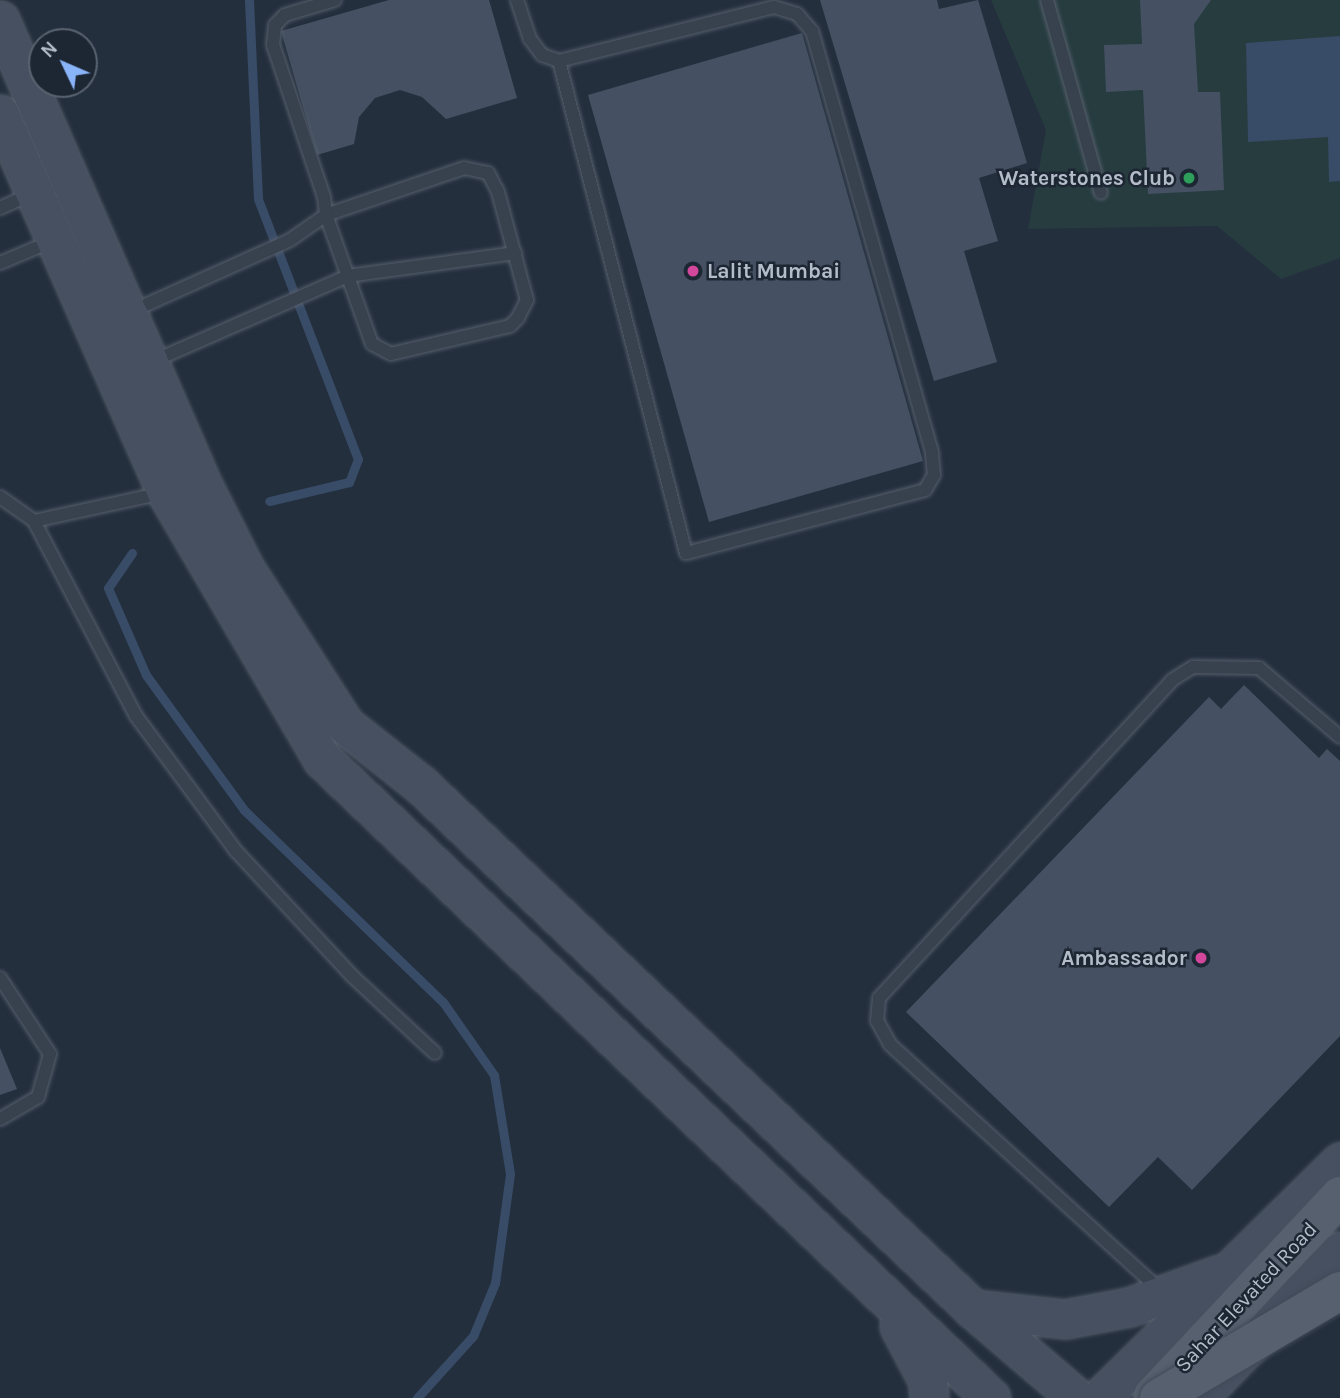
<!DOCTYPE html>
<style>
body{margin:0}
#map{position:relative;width:1340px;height:1398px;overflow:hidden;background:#242f3e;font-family:Karla,sans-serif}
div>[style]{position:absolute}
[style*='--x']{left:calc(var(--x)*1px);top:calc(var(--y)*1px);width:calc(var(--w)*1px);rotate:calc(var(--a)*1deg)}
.green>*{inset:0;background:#263c3f}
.water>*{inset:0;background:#394c67}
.stream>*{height:9px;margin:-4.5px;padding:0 4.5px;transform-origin:4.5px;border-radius:4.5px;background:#394c67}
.building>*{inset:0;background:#455162}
.roads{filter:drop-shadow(0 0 2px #565f6c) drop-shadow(0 0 2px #565f6c)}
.service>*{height:12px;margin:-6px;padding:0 6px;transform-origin:6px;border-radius:6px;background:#38414e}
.secondary>*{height:37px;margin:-18.5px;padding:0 18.5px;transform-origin:18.5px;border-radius:18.5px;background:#465061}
.primary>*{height:38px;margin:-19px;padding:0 19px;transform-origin:19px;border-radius:19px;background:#56606e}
.bridges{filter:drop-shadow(0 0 2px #414a57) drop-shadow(0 0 2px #414a57)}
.primary-bridge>*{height:38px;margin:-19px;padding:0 19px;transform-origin:19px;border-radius:19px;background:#56606e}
.dots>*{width:19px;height:19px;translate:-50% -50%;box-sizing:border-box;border:4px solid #1d2633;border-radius:50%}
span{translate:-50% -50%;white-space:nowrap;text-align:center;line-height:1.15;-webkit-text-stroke:5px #1d2633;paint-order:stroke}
.poi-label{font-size:21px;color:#b4bcc9;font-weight:700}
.right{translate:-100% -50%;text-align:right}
.left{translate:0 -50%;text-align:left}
.street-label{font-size:21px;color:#b4bcc9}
.north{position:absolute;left:28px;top:28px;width:70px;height:70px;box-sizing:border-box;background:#1d2633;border:2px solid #59626f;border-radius:50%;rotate:314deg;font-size:19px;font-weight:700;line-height:28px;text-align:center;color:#b4bcc9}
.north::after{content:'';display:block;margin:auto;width:24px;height:32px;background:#8ab4f8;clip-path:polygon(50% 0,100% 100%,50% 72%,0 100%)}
</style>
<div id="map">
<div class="green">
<i style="clip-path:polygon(991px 0,1340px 0,1340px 258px,1281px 279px,1217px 226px,1028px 229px,1046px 130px)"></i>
</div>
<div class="water">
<i style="clip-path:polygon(1340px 36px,1340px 181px,1329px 182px,1328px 137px,1248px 142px,1246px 43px)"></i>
</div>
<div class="stream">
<i style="--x:249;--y:0;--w:199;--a:87.4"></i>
<i style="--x:258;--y:199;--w:279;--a:69"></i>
<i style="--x:358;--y:459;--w:25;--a:111"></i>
<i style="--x:349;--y:482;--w:82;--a:166.6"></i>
<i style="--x:132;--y:553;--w:42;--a:124.4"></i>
<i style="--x:108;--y:588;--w:95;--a:66.4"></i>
<i style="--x:146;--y:675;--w:167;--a:54"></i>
<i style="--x:244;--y:810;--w:277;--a:44"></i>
<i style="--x:443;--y:1002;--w:89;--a:55.1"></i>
<i style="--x:494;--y:1075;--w:100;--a:80.8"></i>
<i style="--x:510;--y:1174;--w:110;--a:97.8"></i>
<i style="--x:495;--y:1283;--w:57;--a:112.5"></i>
<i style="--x:473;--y:1336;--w:84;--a:132.1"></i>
</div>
<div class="building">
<i style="clip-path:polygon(389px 0,489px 0,517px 98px,446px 119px,422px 97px,400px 90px,375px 98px,359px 117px,354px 144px,317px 155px,281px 31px)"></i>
<i style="clip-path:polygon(820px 0,937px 0,939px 9px,978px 0,1027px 163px,979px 178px,998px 241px,964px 251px,997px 362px,934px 381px)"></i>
<i style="clip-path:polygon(1140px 0,1211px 0,1194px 24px,1198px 92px,1220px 92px,1224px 190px,1148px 194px,1143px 90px,1106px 92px,1104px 45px,1142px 44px)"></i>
<i style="clip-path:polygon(802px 33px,923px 461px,709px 522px,588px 95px)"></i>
<i style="clip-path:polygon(1244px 685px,1319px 758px,1327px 749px,1340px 761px,1340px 1036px,1192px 1190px,1158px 1157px,1109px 1207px,906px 1012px,1209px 697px,1221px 709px)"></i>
<i style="clip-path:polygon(0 1048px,17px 1089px,0 1095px)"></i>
</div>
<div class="roads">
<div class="service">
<i style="--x:517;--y:0;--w:41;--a:71.6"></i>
<i style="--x:530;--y:39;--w:20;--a:53"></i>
<i style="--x:542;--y:55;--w:18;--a:19"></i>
<i style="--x:559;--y:61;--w:222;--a:-14.1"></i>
<i style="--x:774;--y:7;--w:24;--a:17"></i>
<i style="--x:797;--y:14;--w:23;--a:49"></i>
<i style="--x:812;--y:31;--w:439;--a:74.1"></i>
<i style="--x:932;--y:453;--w:22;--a:85"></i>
<i style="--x:934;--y:475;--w:17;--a:121"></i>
<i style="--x:925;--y:490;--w:247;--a:165.2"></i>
<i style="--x:686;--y:553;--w:508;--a:-104.47"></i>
<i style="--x:1047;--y:0;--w:200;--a:74.4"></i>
<i style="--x:0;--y:208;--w:35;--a:-24"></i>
<i style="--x:0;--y:263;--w:56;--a:-22.9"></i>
<i style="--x:130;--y:312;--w:175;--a:-24.2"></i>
<i style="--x:290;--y:240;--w:44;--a:-34.8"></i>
<i style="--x:326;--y:215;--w:146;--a:-18.8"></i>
<i style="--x:464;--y:168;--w:25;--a:12"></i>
<i style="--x:488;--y:173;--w:21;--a:62"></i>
<i style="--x:498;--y:192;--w:112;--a:75"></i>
<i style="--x:527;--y:300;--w:20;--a:117"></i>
<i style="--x:518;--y:318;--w:11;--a:135"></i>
<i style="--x:510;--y:326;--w:122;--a:166.8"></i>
<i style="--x:391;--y:354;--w:21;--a:-152"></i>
<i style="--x:372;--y:344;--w:137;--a:-109.6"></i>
<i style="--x:326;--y:215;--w:18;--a:-96"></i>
<i style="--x:324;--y:197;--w:160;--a:-108.5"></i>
<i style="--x:273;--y:45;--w:20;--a:-84"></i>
<i style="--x:275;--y:25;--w:14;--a:-45"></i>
<i style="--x:285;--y:15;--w:52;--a:-16.7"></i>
<i style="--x:151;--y:362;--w:215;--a:-23.6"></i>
<i style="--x:348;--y:276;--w:169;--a:-7.8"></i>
<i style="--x:0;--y:497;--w:42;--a:35.2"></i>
<i style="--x:34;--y:521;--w:131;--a:-12.3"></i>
<i style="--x:34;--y:521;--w:220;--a:62.4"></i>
<i style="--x:136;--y:716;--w:168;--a:53.5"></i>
<i style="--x:236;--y:851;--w:171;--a:47.1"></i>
<i style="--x:352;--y:976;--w:113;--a:42.9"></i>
<i style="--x:0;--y:978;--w:91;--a:56.7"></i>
<i style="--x:50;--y:1054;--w:45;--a:105.6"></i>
<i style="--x:38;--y:1097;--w:44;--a:149.9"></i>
<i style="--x:1161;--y:1291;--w:367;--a:-137.7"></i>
<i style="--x:890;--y:1044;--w:26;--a:-119"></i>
<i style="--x:877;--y:1021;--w:23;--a:-85"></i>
<i style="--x:879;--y:998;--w:432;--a:-47.3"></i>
<i style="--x:1172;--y:680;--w:25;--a:-32"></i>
<i style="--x:1193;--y:667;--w:66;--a:0.9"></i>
<i style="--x:1259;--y:668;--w:106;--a:40.4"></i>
</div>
<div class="secondary">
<i style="--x:0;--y:20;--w:506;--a:66.47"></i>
<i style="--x:202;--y:484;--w:95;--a:63.2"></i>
<i style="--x:245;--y:569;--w:185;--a:57.3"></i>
<i style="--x:345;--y:725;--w:97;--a:38.3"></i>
<i style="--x:421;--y:785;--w:761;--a:43.51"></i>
<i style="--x:973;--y:1309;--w:137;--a:40.6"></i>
<i style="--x:0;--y:114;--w:413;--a:66.3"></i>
<i style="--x:166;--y:492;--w:309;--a:59.7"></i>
<i style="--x:322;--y:759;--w:925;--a:43.69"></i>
<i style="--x:973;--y:1309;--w:93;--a:6.2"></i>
<i style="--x:1065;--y:1319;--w:65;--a:-10.6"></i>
<i style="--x:1129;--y:1307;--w:97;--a:-19.9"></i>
<i style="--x:899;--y:1326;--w:62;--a:62.2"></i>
<i style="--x:928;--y:1381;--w:17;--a:87"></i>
<i style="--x:1100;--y:1398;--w:337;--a:-44.5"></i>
<i style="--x:1198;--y:1398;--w:204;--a:-46"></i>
</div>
<div class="primary">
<i style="--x:1153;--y:1396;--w:274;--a:-46.9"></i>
</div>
</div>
<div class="bridges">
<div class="primary-bridge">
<i style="--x:1159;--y:1398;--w:210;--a:-30.6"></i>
</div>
</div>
<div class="dots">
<i style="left:1189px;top:178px;background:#2e9e5b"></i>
<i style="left:693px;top:271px;background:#d1479c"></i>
<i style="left:1201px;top:958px;background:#d1479c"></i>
</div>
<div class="poi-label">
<span class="right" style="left:1175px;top:178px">Waterstones Club</span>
<span class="left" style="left:707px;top:271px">Lalit Mumbai</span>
<span class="right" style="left:1187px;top:958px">Ambassador</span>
</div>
<div class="street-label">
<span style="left:1246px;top:1297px;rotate:-47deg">Sahar Elevated Road</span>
</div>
<div class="north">N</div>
</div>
